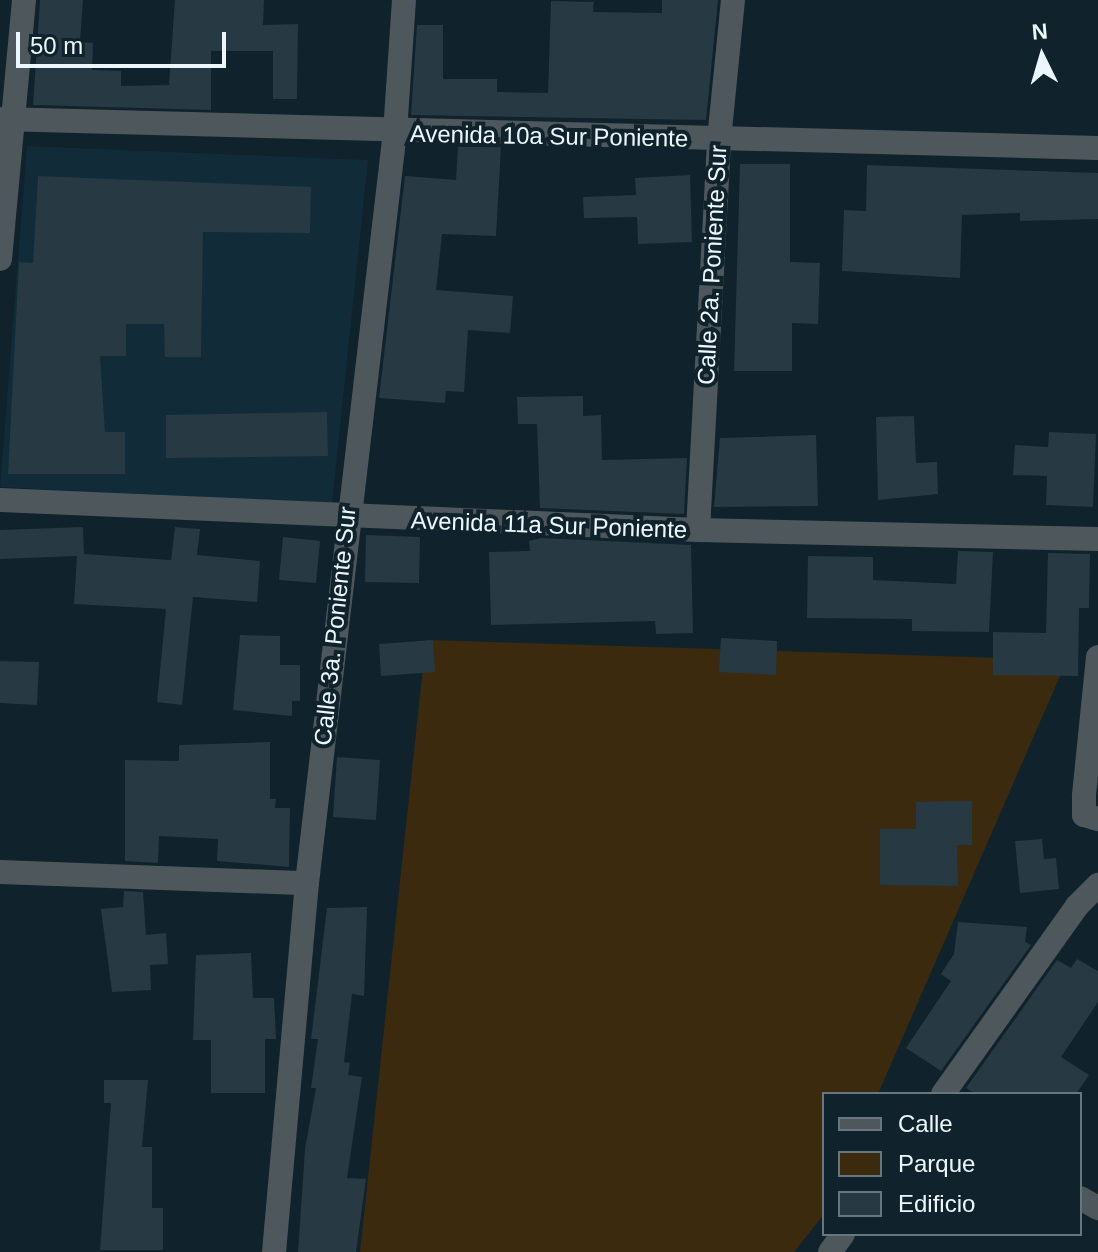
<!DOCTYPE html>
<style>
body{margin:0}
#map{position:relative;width:1098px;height:1252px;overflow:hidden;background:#10222b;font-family:Arial,sans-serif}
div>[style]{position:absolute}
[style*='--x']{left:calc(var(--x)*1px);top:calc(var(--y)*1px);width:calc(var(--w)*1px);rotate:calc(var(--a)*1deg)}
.built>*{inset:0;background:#112b38}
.green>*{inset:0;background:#3c2a0f}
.building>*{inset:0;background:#273943}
.minor>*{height:24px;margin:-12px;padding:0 12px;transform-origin:12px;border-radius:12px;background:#4e575c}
span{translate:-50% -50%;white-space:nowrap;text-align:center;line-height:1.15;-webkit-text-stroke:8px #10222b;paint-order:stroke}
.street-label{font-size:24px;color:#ecf7fd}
.legend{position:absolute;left:822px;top:1092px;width:260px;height:144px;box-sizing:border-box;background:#10222b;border:2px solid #68777f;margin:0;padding:10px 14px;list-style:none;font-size:24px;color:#ecf7fd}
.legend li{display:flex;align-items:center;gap:16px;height:40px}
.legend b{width:40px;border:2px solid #68777f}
.north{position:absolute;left:1002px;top:16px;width:80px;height:80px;-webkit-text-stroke:6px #10222b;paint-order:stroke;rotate:355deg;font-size:22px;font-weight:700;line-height:32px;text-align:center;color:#ecf7fd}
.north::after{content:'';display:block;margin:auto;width:28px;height:36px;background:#ecf7fd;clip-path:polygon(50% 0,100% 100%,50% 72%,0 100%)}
.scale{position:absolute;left:16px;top:32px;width:210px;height:36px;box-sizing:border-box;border:4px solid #ecf7fd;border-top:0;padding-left:10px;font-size:24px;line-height:28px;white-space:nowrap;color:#ecf7fd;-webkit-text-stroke:6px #10222b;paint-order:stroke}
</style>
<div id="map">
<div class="built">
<i style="clip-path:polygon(27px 146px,368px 160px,332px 504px,0 487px)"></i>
</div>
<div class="green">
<i style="clip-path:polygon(426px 640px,1067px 660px,878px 1094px,824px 1094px,824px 1214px,794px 1252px,360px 1252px)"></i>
</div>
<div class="building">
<i style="clip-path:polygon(40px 0,83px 0,80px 42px,93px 43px,92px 70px,121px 71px,121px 86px,169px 85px,175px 0,264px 0,263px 25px,298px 24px,297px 99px,273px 99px,273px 51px,211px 51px,211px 110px,33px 105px)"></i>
<i style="clip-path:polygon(662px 0,718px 0,706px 120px,411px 115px,417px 25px,443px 25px,443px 79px,497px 79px,497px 92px,548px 93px,551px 1px,594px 2px,593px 12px,662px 13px)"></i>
<i style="clip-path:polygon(458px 146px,501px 147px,496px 236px,442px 234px,436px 290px,513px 296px,510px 333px,468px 330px,464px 392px,446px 391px,445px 403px,379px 398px,405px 176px,456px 180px)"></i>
<i style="clip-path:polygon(740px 164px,790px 164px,790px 262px,820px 263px,818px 324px,792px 323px,792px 371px,734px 371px)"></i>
<i style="clip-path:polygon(867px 165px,1098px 173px,1098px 219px,1020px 221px,1020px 213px,962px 215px,960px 278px,842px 271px,844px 210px,866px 211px)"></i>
<i style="clip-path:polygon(690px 175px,692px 242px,638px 244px,637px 217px,584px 218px,583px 197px,636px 195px,635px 178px)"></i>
<i style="clip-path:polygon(38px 176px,311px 187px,310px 233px,203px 232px,201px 357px,165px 357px,164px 324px,126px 324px,126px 356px,100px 356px,105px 432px,125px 432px,125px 474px,8px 474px,19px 262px,33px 263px)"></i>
<i style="clip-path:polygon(583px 396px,583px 416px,601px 415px,602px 460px,687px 458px,684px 514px,540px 508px,537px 424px,518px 424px,517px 397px)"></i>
<i style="clip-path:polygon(327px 412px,328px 456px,166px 458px,166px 415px)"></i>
<i style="clip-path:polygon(914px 416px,916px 463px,937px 462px,938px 494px,878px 500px,876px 417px)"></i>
<i style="clip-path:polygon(1049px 432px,1096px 434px,1093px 507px,1046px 505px,1047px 476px,1013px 475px,1015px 445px,1048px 447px)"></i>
<i style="clip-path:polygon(816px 435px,818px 506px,714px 507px,720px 438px)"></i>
<i style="clip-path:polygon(83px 527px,84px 554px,171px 560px,175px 527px,200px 529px,197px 555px,260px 561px,257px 602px,193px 597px,182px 705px,157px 702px,166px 609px,74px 604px,77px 556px,0 559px,0 530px)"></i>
<i style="clip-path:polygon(366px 535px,420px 537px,419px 583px,365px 582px)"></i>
<i style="clip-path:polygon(283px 537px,320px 541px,316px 583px,279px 580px)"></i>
<i style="clip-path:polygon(541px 538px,691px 545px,693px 633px,656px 634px,655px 621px,491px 625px,489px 552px,530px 551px,529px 541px)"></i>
<i style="clip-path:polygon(958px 551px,993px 552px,989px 632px,912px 631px,912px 619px,807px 618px,808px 556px,873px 557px,873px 580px,956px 584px)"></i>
<i style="clip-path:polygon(1048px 553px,1090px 554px,1089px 608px,1079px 608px,1078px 676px,993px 675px,993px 632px,1046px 633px)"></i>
<i style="clip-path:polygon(240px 635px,280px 636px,280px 665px,300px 665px,300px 701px,292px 701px,292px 716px,233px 710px)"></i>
<i style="clip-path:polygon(721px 638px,777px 641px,776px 675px,719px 672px)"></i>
<i style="clip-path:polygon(433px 640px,435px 672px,381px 676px,379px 644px)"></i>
<i style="clip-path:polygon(0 661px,39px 662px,37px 705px,0 703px)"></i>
<i style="clip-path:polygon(270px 742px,270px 799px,276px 799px,275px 808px,290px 808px,289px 867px,217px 861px,218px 839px,159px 836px,158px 863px,125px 861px,125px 760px,179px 761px,179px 745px)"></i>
<i style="clip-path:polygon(337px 757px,380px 760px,376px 820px,333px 817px)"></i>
<i style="clip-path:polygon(972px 801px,972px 845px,957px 845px,958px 886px,880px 885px,880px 829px,916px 829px,916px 802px)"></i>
<i style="clip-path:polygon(1042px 839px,1044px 859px,1056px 858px,1059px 889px,1020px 893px,1015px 841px)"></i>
<i style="clip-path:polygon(124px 891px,143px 892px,146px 935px,166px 933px,168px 964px,150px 965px,151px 990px,112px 992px,101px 909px,123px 907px)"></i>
<i style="clip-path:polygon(367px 907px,364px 996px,352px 994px,344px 1062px,350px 1063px,348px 1075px,362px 1077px,347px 1178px,366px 1179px,356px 1252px,298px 1252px,305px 1149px,316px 1088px,311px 1088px,318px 1039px,311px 1039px,327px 908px)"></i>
<i style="clip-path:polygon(958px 922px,1027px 927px,1025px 942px,1031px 945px,941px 1071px,906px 1048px,951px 981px,941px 974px,954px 954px)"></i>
<i style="clip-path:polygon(251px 953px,253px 998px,274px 998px,276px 1039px,265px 1039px,265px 1093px,211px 1093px,211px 1040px,193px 1040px,196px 955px)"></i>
<i style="clip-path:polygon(1077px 959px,1098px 971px,1098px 1002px,1061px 1057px,1089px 1075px,1076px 1094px,976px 1094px,966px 1088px,1057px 960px,1071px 968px)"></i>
<i style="clip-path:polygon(104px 1080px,148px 1080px,142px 1147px,152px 1147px,152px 1208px,163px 1208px,163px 1250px,100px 1250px,111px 1103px,104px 1103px)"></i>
</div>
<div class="minor">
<i style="--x:0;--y:119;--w:1098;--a:1.51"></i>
<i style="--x:0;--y:259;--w:260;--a:-84.7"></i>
<i style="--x:0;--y:500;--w:699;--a:2.46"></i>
<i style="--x:698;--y:530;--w:400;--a:1.3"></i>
<i style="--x:698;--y:530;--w:391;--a:-86.9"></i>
<i style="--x:719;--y:140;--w:141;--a:-84.3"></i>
<i style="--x:1098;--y:657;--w:140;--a:95.8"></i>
<i style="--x:1084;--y:796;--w:19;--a:90"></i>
<i style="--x:1084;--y:815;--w:15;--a:16"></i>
<i style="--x:0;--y:872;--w:307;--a:2.1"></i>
<i style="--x:943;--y:1094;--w:231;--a:-54.5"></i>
<i style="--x:1077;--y:906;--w:30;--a:-45"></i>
<i style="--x:1080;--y:1198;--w:21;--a:29"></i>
<i style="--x:274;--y:1252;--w:370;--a:-84.9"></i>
<i style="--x:307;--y:883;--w:756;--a:-83.32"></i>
<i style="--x:395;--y:132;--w:132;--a:-86.1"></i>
<i style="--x:830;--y:1252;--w:22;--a:-54"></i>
</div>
<div class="street-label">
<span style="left:549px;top:136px;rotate:1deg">Avenida 10a Sur Poniente</span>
<span style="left:712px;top:265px;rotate:-87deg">Calle 2a. Poniente Sur</span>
<span style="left:549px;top:525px;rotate:2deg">Avenida 11a Sur Poniente</span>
<span style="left:335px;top:626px;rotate:-84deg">Calle 3a. Poniente Sur</span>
</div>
<ul class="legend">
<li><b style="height:10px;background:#4e575c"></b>Calle</li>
<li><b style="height:22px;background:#3c2a0f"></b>Parque</li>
<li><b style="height:22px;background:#273943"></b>Edificio</li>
</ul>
<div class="north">N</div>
<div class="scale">50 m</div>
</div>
